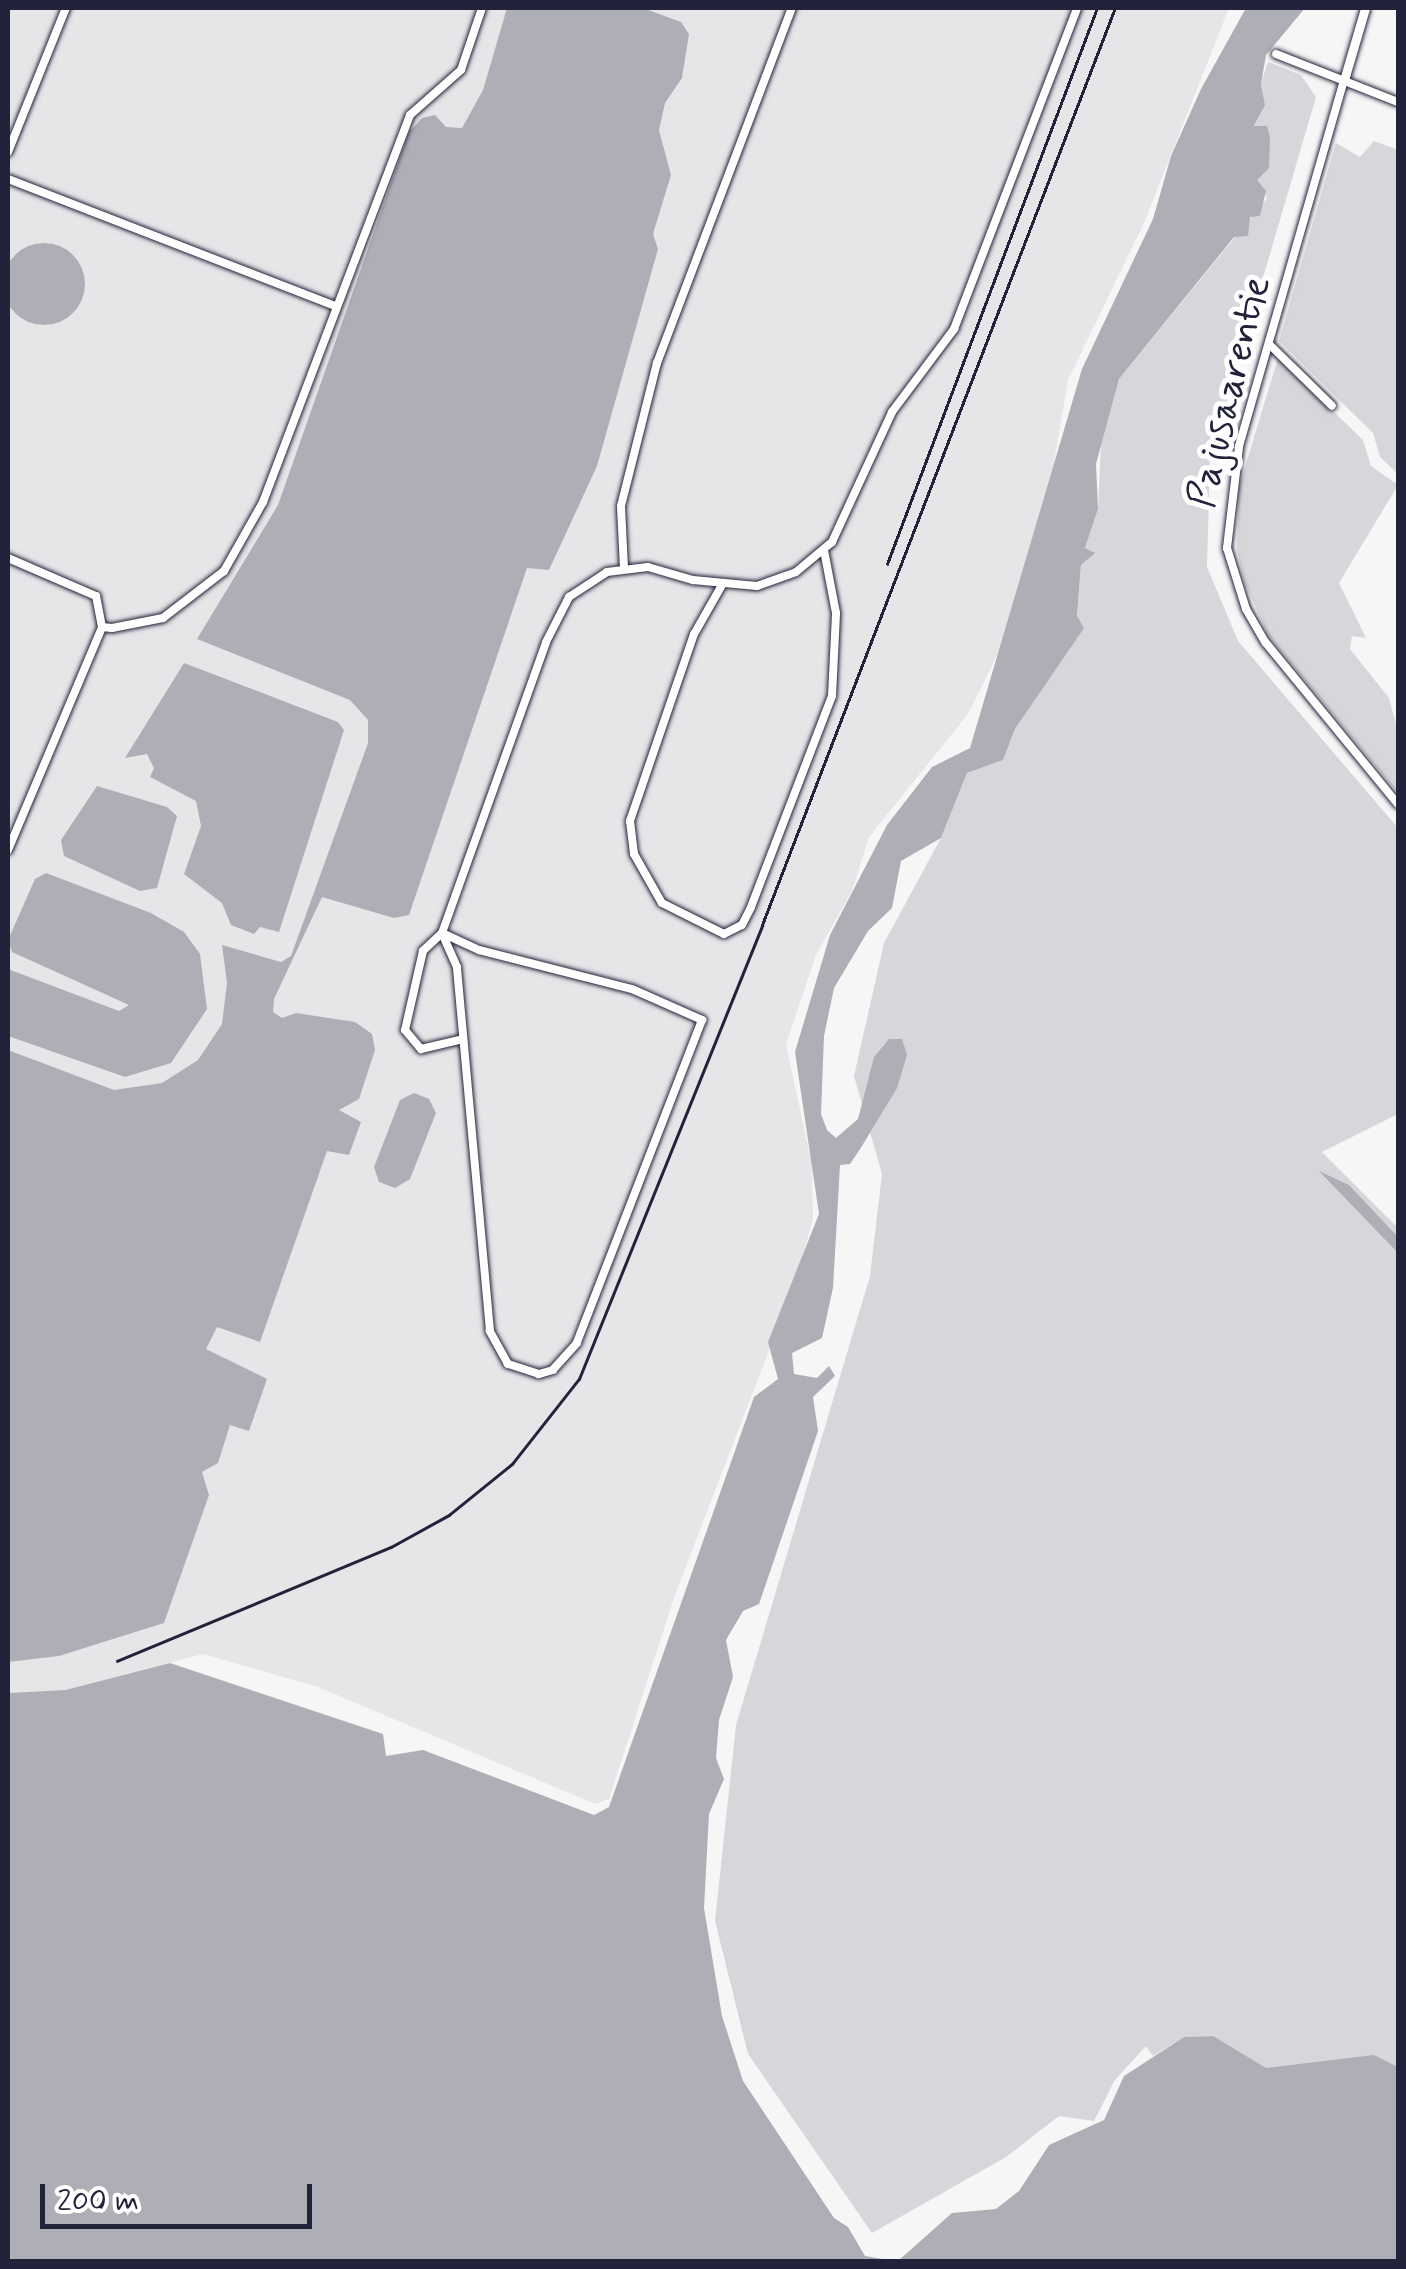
<!DOCTYPE html>
<style>
body{margin:0}
#map{position:relative;width:1406px;height:2269px;overflow:hidden;background:#f6f6f7;font-family:Mynerve,sans-serif}
div>[style]{position:absolute}
[style*='--x']{left:calc(var(--x)*1px);top:calc(var(--y)*1px);width:calc(var(--w)*1px);rotate:calc(var(--a)*1deg)}
.built>*{inset:0;background:#e6e6e9}
.green>*{inset:0;background:#d7d7db}
.water>*{inset:0;background:#aeaeb7}
.round{border-radius:50%}
.roads{filter:drop-shadow(0 0 2px #22223b) drop-shadow(0 0 2px #22223b)}
.minor>*{height:8px;margin:-4px;padding:0 4px;transform-origin:4px;border-radius:4px;background:#fff}
.tertiary>*{height:9px;margin:-4.5px;padding:0 4.5px;transform-origin:4.5px;border-radius:4.5px;background:#fff}
.rail>*{height:2.5px;margin:-1.25px;padding:0 1.25px;transform-origin:1.25px;border-radius:1.25px;background:#22223b}
span{translate:-50% -50%;white-space:nowrap;text-align:center;line-height:1.15;-webkit-text-stroke:10px #fff;paint-order:stroke}
.street-label{font-size:40px;color:#22223b}
.frame{position:absolute;inset:0;border:10px solid #22223b;pointer-events:none}
.scale{position:absolute;left:40px;top:2184px;width:272px;height:45px;box-sizing:border-box;border:5px solid #22223b;border-top:0;padding-left:12px;font-size:30px;line-height:35px;white-space:nowrap;color:#22223b;-webkit-text-stroke:8px #fff;paint-order:stroke}
</style>
<div id="map">
<div class="built">
<i style="clip-path:polygon(8px 8px,1229px 8px,1144px 223px,1068px 380px,1047px 504px,1011px 627px,968px 714px,869px 837px,852px 891px,816px 955px,786px 1044px,812px 1165px,813px 1219px,795px 1283px,675px 1595px,609px 1799px,595px 1804px,318px 1687px,203px 1654px,64px 1690px,8px 1693px)"></i>
</div>
<div class="green">
<i style="clip-path:polygon(1268px 62px,1301px 75px,1316px 97px,1210px 458px,1207px 567px,1238px 641px,1398px 828px,1398px 1114px,1322px 1152px,1398px 1228px,1398px 2210px,1213px 2036px,1184px 2037px,1153px 2056px,1146px 2046px,1115px 2080px,1094px 2121px,1059px 2116px,1006px 2157px,872px 2233px,748px 2054px,715px 1921px,736px 1725px,870px 1276px,882px 1174px,854px 1076px,884px 943px,941px 838px,967px 773px,1003px 760px,1015px 729px,1076px 634px,1081px 565px,1094px 553px,1085px 548px,1098px 509px,1102px 423px,1119px 379px,1267px 198px,1257px 180px,1254px 127px,1265px 105px,1261px 83px)"></i>
<i style="clip-path:polygon(1374px 141px,1398px 150px,1398px 474px,1380px 457px,1373px 433px,1279px 341px,1336px 143px,1360px 157px)"></i>
<i style="clip-path:polygon(1278px 358px,1363px 440px,1371px 466px,1398px 485px,1339px 583px,1366px 638px,1352px 636px,1350px 649px,1389px 698px,1398px 732px,1398px 793px,1268px 635px,1244px 581px,1237px 550px,1239px 487px)"></i>
</div>
<div class="water">
<i style="clip-path:polygon(507px 8px,643px 8px,681px 22px,689px 34px,682px 78px,665px 103px,659px 130px,671px 175px,653px 234px,658px 249px,597px 466px,549px 570px,527px 568px,409px 915px,394px 918px,322px 897px,274px 999px,273px 1012px,282px 1018px,296px 1013px,355px 1022px,372px 1034px,375px 1050px,359px 1099px,339px 1110px,361px 1122px,349px 1155px,327px 1151px,260px 1342px,217px 1327px,206px 1349px,267px 1379px,249px 1431px,230px 1425px,218px 1463px,202px 1472px,209px 1495px,164px 1623px,59px 1656px,8px 1662px,8px 1050px,114px 1090px,162px 1083px,198px 1060px,222px 1024px,227px 983px,222px 945px,281px 962px,291px 956px,368px 743px,368px 720px,350px 700px,197px 639px,278px 505px,409px 132px,422px 118px,435px 115px,446px 127px,462px 128px,483px 90px)"></i>
<i style="clip-path:polygon(1246px 8px,1305px 8px,1266px 55px,1261px 84px,1265px 105px,1254px 126px,1267px 126px,1270px 137px,1269px 168px,1257px 180px,1266px 191px,1260px 216px,1250px 217px,1248px 236px,1234px 237px,1119px 379px,1096px 464px,1098px 509px,1085px 548px,1095px 553px,1081px 565px,1077px 616px,1084px 628px,1015px 729px,1003px 760px,967px 773px,941px 838px,901px 861px,892px 908px,868px 931px,834px 988px,824px 1036px,821px 1114px,827px 1130px,836px 1138px,858px 1119px,874px 1057px,889px 1039px,902px 1039px,907px 1055px,897px 1088px,862px 1146px,850px 1164px,840px 1165px,833px 1288px,822px 1338px,792px 1353px,794px 1374px,817px 1378px,829px 1366px,835px 1376px,813px 1397px,818px 1431px,759px 1604px,743px 1611px,726px 1640px,733px 1677px,719px 1720px,716px 1758px,724px 1779px,709px 1814px,704px 1908px,722px 2016px,743px 2081px,834px 2218px,848px 2227px,865px 2256px,894px 2261px,8px 2261px,8px 1693px,65px 1690px,170px 1663px,383px 1734px,386px 1756px,423px 1750px,594px 1815px,609px 1807px,754px 1397px,778px 1379px,768px 1342px,819px 1214px,795px 1052px,830px 935px,887px 825px,932px 767px,970px 748px,1082px 369px,1153px 219px,1171px 156px,1201px 89px)"></i>
<i class="round" style="left:3px;top:243px;width:82px;height:82px"></i>
<i style="clip-path:polygon(184px 663px,338px 722px,344px 730px,279px 932px,260px 927px,254px 934px,231px 925px,222px 903px,184px 874px,201px 826px,196px 801px,150px 777px,154px 768px,147px 754px,125px 758px)"></i>
<i style="clip-path:polygon(97px 786px,167px 807px,177px 816px,157px 888px,140px 891px,64px 856px,61px 840px)"></i>
<i style="clip-path:polygon(46px 873px,151px 913px,184px 932px,200px 954px,207px 1009px,171px 1063px,125px 1077px,8px 1036px,8px 969px,119px 1011px,129px 1005px,12px 952px,8px 940px,35px 879px)"></i>
<i style="clip-path:polygon(414px 1093px,429px 1099px,436px 1113px,410px 1179px,395px 1188px,379px 1182px,374px 1167px,400px 1100px)"></i>
<i style="clip-path:polygon(1319px 1171px,1349px 1185px,1398px 1237px,1398px 1253px)"></i>
<i style="clip-path:polygon(1213px 2036px,1266px 2068px,1374px 2055px,1398px 2067px,1398px 2261px,898px 2261px,952px 2213px,996px 2209px,1019px 2191px,1049px 2145px,1104px 2120px,1124px 2076px,1184px 2037px)"></i>
</div>
<div class="roads">
<div class="minor">
<i style="--x:1276;--y:54;--w:131;--a:21.5"></i>
<i style="--x:1344;--y:80;--w:382;--a:106"></i>
<i style="--x:1239;--y:447;--w:102;--a:96.8"></i>
<i style="--x:1227;--y:548;--w:64;--a:72.7"></i>
<i style="--x:1246;--y:609;--w:39;--a:60"></i>
<i style="--x:1266;--y:643;--w:208;--a:50.7"></i>
<i style="--x:8;--y:152;--w:155;--a:-68.1"></i>
<i style="--x:8;--y:179;--w:349;--a:21.2"></i>
<i style="--x:1269;--y:344;--w:88;--a:44.5"></i>
<i style="--x:8;--y:558;--w:96;--a:23.4"></i>
<i style="--x:96;--y:596;--w:32;--a:79"></i>
<i style="--x:102;--y:627;--w:10;--a:6"></i>
<i style="--x:112;--y:628;--w:52;--a:-11.1"></i>
<i style="--x:163;--y:618;--w:77;--a:-37.6"></i>
<i style="--x:224;--y:571;--w:79;--a:-60.5"></i>
<i style="--x:263;--y:502;--w:414;--a:-69.2"></i>
<i style="--x:410;--y:115;--w:68;--a:-41.4"></i>
<i style="--x:461;--y:70;--w:65;--a:-71.3"></i>
<i style="--x:624;--y:568;--w:62;--a:-92.8"></i>
<i style="--x:621;--y:506;--w:147;--a:-75.9"></i>
<i style="--x:657;--y:363;--w:380;--a:-69.2"></i>
<i style="--x:722;--y:585;--w:56;--a:119.7"></i>
<i style="--x:694;--y:634;--w:198;--a:108.9"></i>
<i style="--x:630;--y:821;--w:33;--a:83"></i>
<i style="--x:634;--y:854;--w:56;--a:60.3"></i>
<i style="--x:662;--y:903;--w:69;--a:26.6"></i>
<i style="--x:724;--y:934;--w:20;--a:-27"></i>
<i style="--x:742;--y:925;--w:20;--a:-63"></i>
<i style="--x:751;--y:907;--w:226;--a:-69"></i>
<i style="--x:832;--y:696;--w:83;--a:-87.2"></i>
<i style="--x:836;--y:613;--w:64;--a:-100.8"></i>
<i style="--x:8;--y:850;--w:242;--a:-67.1"></i>
<i style="--x:442;--y:933;--w:41;--a:24.7"></i>
<i style="--x:479;--y:950;--w:158;--a:14.3"></i>
<i style="--x:632;--y:989;--w:77;--a:23.9"></i>
<i style="--x:702;--y:1020;--w:346;--a:111.2"></i>
<i style="--x:577;--y:1343;--w:36;--a:132"></i>
<i style="--x:553;--y:1370;--w:15;--a:164"></i>
<i style="--x:539;--y:1374;--w:33;--a:-162"></i>
<i style="--x:508;--y:1364;--w:38;--a:-119"></i>
<i style="--x:490;--y:1331;--w:365;--a:-95.2"></i>
<i style="--x:457;--y:967;--w:37;--a:-114"></i>
<i style="--x:442;--y:933;--w:309;--a:-70.3"></i>
<i style="--x:546;--y:642;--w:51;--a:-62.9"></i>
<i style="--x:569;--y:597;--w:45;--a:-33.3"></i>
<i style="--x:607;--y:572;--w:41;--a:-7"></i>
<i style="--x:648;--y:567;--w:47;--a:16.1"></i>
<i style="--x:693;--y:580;--w:64;--a:5.4"></i>
<i style="--x:757;--y:586;--w:41;--a:-19.7"></i>
<i style="--x:796;--y:572;--w:47;--a:-39.8"></i>
<i style="--x:832;--y:542;--w:143;--a:-65.2"></i>
<i style="--x:892;--y:412;--w:104;--a:-53.2"></i>
<i style="--x:954;--y:329;--w:344;--a:-69"></i>
<i style="--x:442;--y:933;--w:26;--a:137"></i>
<i style="--x:423;--y:951;--w:81;--a:102.8"></i>
<i style="--x:405;--y:1030;--w:25;--a:50"></i>
<i style="--x:421;--y:1049;--w:43;--a:-13.4"></i>
</div>
<div class="tertiary">
<i style="--x:1344;--y:80;--w:75;--a:-73.7"></i>
</div>
</div>
<div class="rail">
<i style="--x:887;--y:564;--w:594;--a:-69.31"></i>
<i style="--x:117;--y:1661;--w:297;--a:-22.6"></i>
<i style="--x:391;--y:1547;--w:66;--a:-28.9"></i>
<i style="--x:449;--y:1515;--w:81;--a:-39"></i>
<i style="--x:512;--y:1464;--w:108;--a:-51.8"></i>
<i style="--x:579;--y:1379;--w:489;--a:-68"></i>
<i style="--x:762;--y:925;--w:983;--a:-68.95"></i>
</div>
<div class="street-label">
<span style="left:1230px;top:392px;rotate:-76deg">Pajusaarentie</span>
</div>
<div class="frame"></div>
<div class="scale">200 m</div>
</div>
